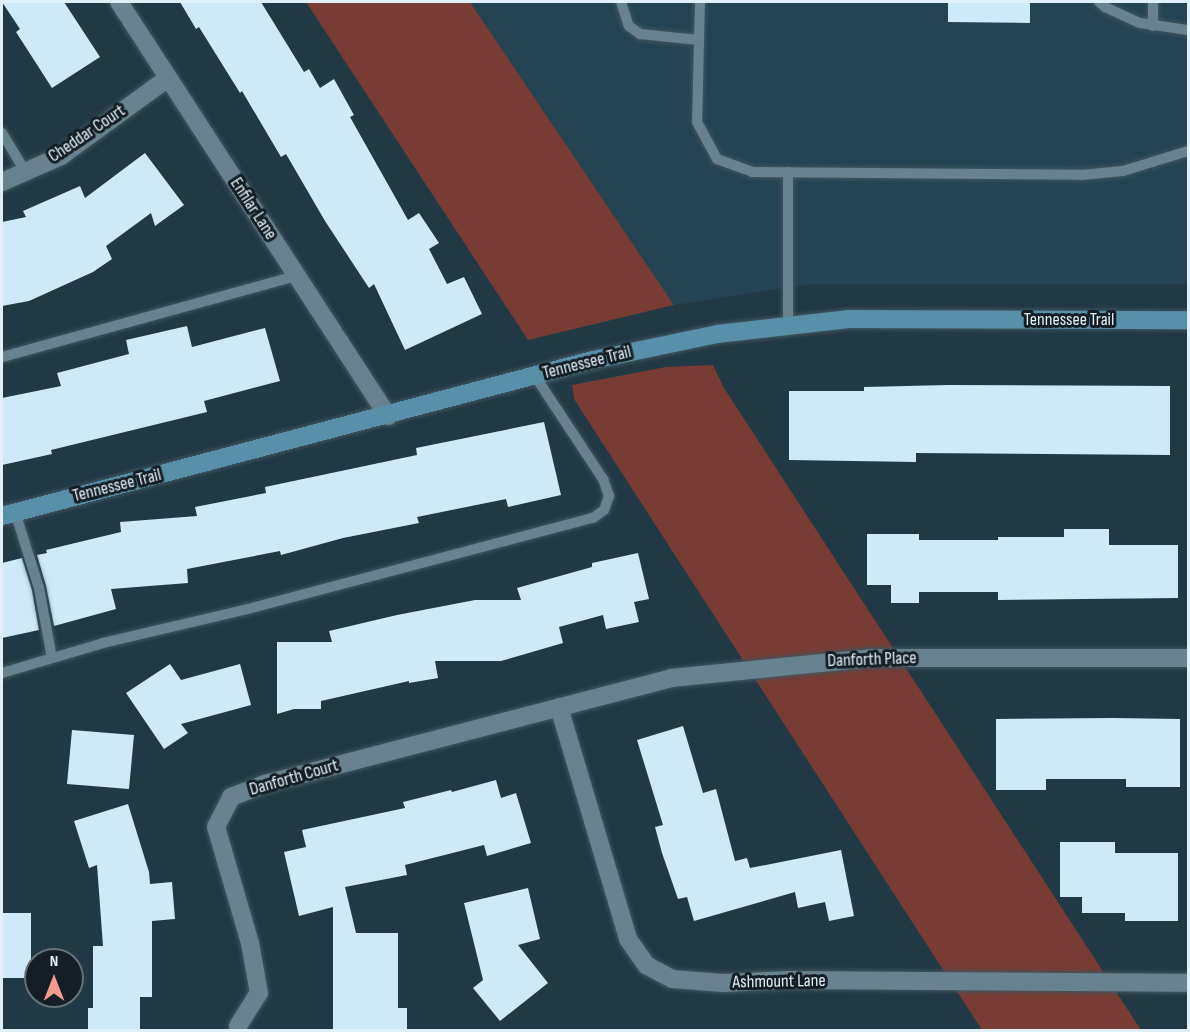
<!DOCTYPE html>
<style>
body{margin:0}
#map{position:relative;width:1190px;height:1032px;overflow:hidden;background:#213944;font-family:"Sofia Sans Condensed",sans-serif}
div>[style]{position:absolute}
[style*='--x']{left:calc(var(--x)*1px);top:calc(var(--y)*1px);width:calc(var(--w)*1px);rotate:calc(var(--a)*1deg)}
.built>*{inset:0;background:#244453}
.green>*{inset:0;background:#783c35}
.building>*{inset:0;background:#ceeaf9}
.roads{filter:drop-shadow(0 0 2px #40565f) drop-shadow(0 0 2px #40565f)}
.lane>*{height:10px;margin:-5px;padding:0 5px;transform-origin:5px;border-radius:5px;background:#68828f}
.street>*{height:18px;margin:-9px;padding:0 9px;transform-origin:9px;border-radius:9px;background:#68828f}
.secondary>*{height:18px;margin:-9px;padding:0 9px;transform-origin:9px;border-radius:9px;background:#5790a8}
span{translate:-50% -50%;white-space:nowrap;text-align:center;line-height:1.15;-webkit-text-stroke:6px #141e24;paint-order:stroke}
.street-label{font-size:18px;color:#e1eff7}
.frame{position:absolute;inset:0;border:3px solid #e1eff7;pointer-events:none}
.north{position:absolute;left:24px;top:948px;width:60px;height:60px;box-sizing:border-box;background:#141e24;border:2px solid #667278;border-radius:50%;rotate:0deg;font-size:16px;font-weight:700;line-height:24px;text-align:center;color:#e1eff7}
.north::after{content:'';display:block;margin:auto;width:21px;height:27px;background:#f59c91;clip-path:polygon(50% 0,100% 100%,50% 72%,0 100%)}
</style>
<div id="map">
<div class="built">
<i style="clip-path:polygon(470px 2px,1188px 2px,1188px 284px,810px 284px,674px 305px)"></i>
</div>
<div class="green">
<i style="clip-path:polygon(306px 2px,470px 2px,674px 305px,528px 340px)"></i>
<i style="clip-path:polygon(713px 365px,724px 388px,1141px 1030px,982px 1030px,574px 399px,572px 385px,666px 367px)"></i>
</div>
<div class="building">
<i style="clip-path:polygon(2px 2px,64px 2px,100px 57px,52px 88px,16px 32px,20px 29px)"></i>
<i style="clip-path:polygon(180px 2px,261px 2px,304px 72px,309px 69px,320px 88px,334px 79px,354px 115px,350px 117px,408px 220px,419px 213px,439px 243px,429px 249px,447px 284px,464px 277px,482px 314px,405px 350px,374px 284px,369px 288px,325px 221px,286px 154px,281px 157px,242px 91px,240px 93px,199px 27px,196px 29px)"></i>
<i style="clip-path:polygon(948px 2px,1030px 2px,1030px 23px,948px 22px)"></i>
<i style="clip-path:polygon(145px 153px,184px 205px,155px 226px,151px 213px,106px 246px,112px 259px,93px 272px,29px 301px,2px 306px,2px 222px,26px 217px,23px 211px,80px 186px,85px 198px)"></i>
<i style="clip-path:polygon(187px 326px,192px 347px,265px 328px,280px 381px,204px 401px,207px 412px,51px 450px,52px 454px,2px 465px,2px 398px,61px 386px,57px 373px,129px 354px,126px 340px)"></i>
<i style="clip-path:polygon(948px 385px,1170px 386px,1170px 455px,916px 453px,916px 462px,789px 460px,789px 391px,864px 391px,864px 387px)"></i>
<i style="clip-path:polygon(544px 422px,561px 495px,508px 507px,506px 499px,417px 517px,419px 523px,343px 538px,281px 555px,280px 551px,187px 569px,188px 583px,111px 589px,116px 609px,54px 626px,46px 586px,37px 555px,47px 553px,46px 550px,121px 532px,120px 522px,197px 516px,195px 507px,266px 493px,265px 487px,417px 455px,416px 448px)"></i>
<i style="clip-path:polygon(1064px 529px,1109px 529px,1109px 545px,1178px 545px,1178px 598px,998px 600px,998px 592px,919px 592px,919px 603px,891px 603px,891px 585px,867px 585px,867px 534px,919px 534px,919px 540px,998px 540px,998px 537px,1064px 537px)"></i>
<i style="clip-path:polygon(638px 553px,649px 599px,634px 602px,639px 622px,606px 629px,603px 615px,559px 627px,563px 643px,501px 661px,435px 661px,438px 678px,409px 683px,409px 681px,321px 701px,321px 709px,294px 709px,277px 714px,277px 642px,332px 642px,329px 631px,397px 615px,475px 600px,521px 600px,517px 588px,592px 567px,592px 563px)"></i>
<i style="clip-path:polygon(22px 558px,32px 590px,39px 630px,2px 638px,2px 563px)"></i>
<i style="clip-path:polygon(170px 664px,181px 680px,240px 664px,251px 705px,181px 724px,188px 733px,164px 749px,126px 693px)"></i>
<i style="clip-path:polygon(1114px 718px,1180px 719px,1180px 787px,1126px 787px,1126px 779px,1046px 779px,1046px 790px,996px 790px,996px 719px)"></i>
<i style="clip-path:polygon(683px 726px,703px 793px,716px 789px,735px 861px,747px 858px,750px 868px,841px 850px,854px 916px,829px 921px,825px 902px,798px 908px,795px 892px,694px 921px,687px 897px,678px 899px,662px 853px,655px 827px,663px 825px,637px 740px)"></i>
<i style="clip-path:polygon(72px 730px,134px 735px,129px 789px,67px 784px)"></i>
<i style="clip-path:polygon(496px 780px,501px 798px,516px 793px,531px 843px,487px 856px,484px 845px,405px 865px,407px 875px,345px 887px,356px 933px,398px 933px,398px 1008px,407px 1008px,407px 1030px,333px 1030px,333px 907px,299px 916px,284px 852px,306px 847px,302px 830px,405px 808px,403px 802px,451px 790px,452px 792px)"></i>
<i style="clip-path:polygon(128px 804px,149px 872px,150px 884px,172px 882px,175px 919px,152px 921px,152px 997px,140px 997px,140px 1030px,88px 1030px,88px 1008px,93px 1008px,93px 946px,103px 946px,97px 865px,89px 868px,74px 821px)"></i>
<i style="clip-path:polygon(1060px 842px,1115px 842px,1115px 853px,1178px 853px,1178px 921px,1125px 921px,1125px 913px,1082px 913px,1082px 897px,1060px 897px)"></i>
<i style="clip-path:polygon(528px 888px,540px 939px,518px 945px,548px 983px,500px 1021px,473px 988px,483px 980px,464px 903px)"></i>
<i style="clip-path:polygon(2px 913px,31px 913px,31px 978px,2px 978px)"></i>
</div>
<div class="roads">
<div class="lane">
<i style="--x:621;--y:2;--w:25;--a:72"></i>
<i style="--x:629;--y:26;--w:14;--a:36"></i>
<i style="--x:640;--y:34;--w:59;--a:5.8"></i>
<i style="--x:700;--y:2;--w:120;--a:91.4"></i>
<i style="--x:697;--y:122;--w:42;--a:61.6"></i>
<i style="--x:717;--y:159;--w:37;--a:20"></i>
<i style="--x:752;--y:172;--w:329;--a:0.5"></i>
<i style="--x:1081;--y:175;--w:42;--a:-5.4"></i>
<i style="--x:1123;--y:171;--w:68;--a:-17.1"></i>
<i style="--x:1099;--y:2;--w:8;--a:40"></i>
<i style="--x:1105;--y:7;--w:38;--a:25"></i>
<i style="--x:1140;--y:23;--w:49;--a:8.3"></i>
<i style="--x:1153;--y:26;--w:24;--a:-90"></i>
<i style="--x:2;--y:133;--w:44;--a:58.8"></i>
<i style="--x:788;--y:172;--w:154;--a:90"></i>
<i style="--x:2;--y:357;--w:305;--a:-15.4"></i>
<i style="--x:15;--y:512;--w:80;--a:72.5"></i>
<i style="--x:39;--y:588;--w:71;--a:79.5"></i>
<i style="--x:2;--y:673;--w:105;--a:-16.5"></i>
<i style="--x:103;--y:643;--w:145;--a:-13.2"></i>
<i style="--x:244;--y:610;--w:361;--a:-14.8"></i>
<i style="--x:593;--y:518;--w:14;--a:-36"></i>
<i style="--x:604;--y:510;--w:15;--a:-70"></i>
<i style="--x:609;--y:496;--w:18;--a:-109"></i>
<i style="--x:603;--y:479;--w:123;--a:-123.4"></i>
</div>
<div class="street">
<i style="--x:119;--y:2;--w:494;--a:57"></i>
<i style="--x:2;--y:182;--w:64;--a:-23.8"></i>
<i style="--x:61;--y:156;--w:132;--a:-36.1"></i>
<i style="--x:559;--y:707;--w:242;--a:73.4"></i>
<i style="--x:628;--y:939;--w:32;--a:55"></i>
<i style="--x:646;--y:965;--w:30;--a:28"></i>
<i style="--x:672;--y:979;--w:51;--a:4.5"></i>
<i style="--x:723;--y:983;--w:66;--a:-2.6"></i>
<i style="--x:789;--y:980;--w:399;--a:0.4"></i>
<i style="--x:238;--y:1026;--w:39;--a:-58"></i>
<i style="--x:259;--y:993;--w:51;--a:-100.2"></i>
<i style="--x:250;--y:943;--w:121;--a:-106.3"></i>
<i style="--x:216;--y:827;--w:34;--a:-63"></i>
<i style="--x:231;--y:797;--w:36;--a:-21"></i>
<i style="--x:265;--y:784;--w:420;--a:-14.6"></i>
<i style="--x:671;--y:678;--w:200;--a:-5.7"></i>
<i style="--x:870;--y:658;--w:318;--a:0"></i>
</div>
<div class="secondary">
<i style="--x:2;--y:516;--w:611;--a:-14.79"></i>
<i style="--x:593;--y:360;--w:127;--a:-11.8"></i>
<i style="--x:717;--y:334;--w:133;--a:-6.5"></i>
<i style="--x:849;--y:319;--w:339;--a:0.2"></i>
</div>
</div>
<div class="street-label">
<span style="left:87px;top:134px;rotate:-34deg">Cheddar Court</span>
<span style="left:253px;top:209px;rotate:57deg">Enfilar Lane</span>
<span style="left:1069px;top:320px">Tennessee Trail</span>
<span style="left:587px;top:363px;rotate:-14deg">Tennessee Trail</span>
<span style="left:117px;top:486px;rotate:-14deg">Tennessee Trail</span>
<span style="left:872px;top:660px;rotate:-2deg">Danforth Place</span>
<span style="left:294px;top:778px;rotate:-16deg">Danforth Court</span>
<span style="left:779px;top:982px;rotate:-1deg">Ashmount Lane</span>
</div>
<div class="frame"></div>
<div class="north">N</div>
</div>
